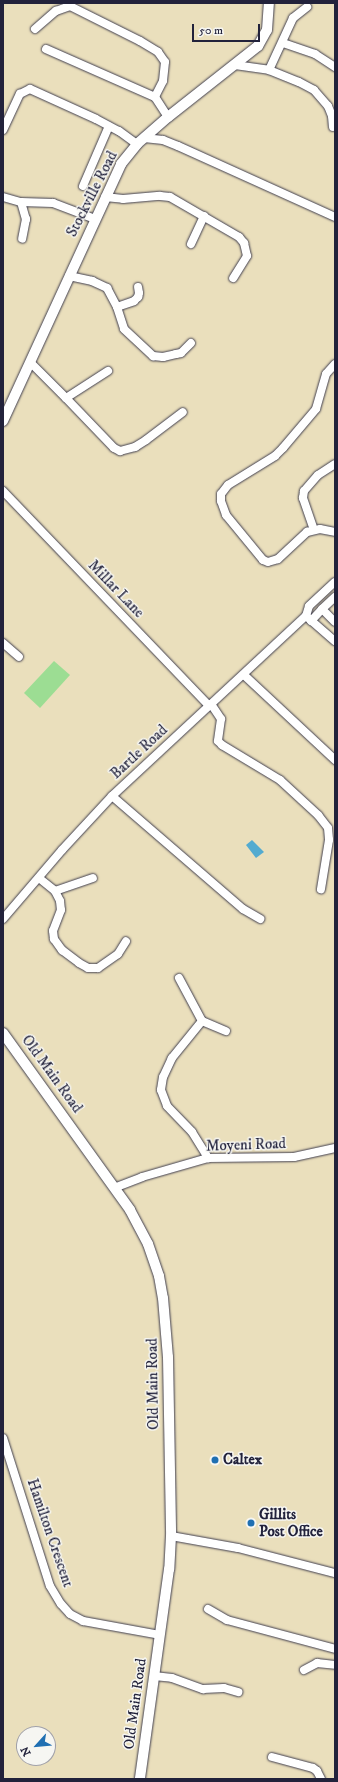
<!DOCTYPE html>
<style>
body{margin:0}
#map{position:relative;width:338px;height:1782px;overflow:hidden;background:#eadfbc;font-family:"IM FELL DW Pica",serif}
div>[style]{position:absolute}
[style*='--x']{left:calc(var(--x)*1px);top:calc(var(--y)*1px);width:calc(var(--w)*1px);rotate:calc(var(--a)*1deg)}
.green>*{inset:0;background:#9cdd93}
.water>*{inset:0;background:#53abd0}
.roads{filter:drop-shadow(0 0 1px #403e4e) drop-shadow(0 0 1px #403e4e)}
.minor>*{height:8px;margin:-4px;padding:0 4px;transform-origin:4px;border-radius:4px;background:#fff}
.tertiary>*{height:10px;margin:-5px;padding:0 5px;transform-origin:5px;border-radius:5px;background:#fff}
.dots>*{width:11px;height:11px;translate:-50% -50%;box-sizing:border-box;border:2px solid #f6f6f2;border-radius:50%}
span{translate:-50% -50%;white-space:nowrap;text-align:center;line-height:1.15;-webkit-text-stroke:3px #f6f6f2;paint-order:stroke}
.street-label{font-size:15px;color:#22223b}
.poi-label{font-size:15px;color:#22223b;font-weight:700}
.left{translate:0 -50%;text-align:left}
.frame{position:absolute;inset:0;border:4px solid #22223b;pointer-events:none}
.north{position:absolute;left:16px;top:1726px;width:40px;height:40px;box-sizing:border-box;background:#f6f6f2;border:1px solid #a1a1a9;border-radius:50%;rotate:243deg;font-size:11px;font-weight:700;line-height:16px;text-align:center;color:#22223b}
.north::after{content:'';display:block;margin:auto;width:14px;height:18px;background:#1f6fb2;clip-path:polygon(50% 0,100% 100%,50% 72%,0 100%)}
.scale{position:absolute;left:192px;top:24px;width:68px;height:18px;box-sizing:border-box;border:2px solid #22223b;border-top:0;padding-left:5px;font-size:12px;line-height:14px;white-space:nowrap;color:#22223b;-webkit-text-stroke:3px #f6f6f2;paint-order:stroke}
</style>
<div id="map">
<div class="green">
<i style="clip-path:polygon(54px 661px,70px 675px,40px 708px,24px 693px)"></i>
</div>
<div class="water">
<i style="clip-path:polygon(252px 840px,264px 852px,256px 858px,246px 845px)"></i>
</div>
<div class="roads">
<div class="minor">
<i style="--x:35;--y:29;--w:28;--a:-41"></i>
<i style="--x:56;--y:11;--w:15;--a:-20"></i>
<i style="--x:70;--y:6;--w:78;--a:26.6"></i>
<i style="--x:140;--y:41;--w:21;--a:31"></i>
<i style="--x:158;--y:52;--w:12;--a:55"></i>
<i style="--x:165;--y:62;--w:19;--a:96"></i>
<i style="--x:163;--y:81;--w:18;--a:117"></i>
<i style="--x:283;--y:43;--w:34;--a:19"></i>
<i style="--x:315;--y:54;--w:24;--a:33"></i>
<i style="--x:46;--y:49;--w:119;--a:23.8"></i>
<i style="--x:155;--y:97;--w:24;--a:57"></i>
<i style="--x:235;--y:65;--w:34;--a:8"></i>
<i style="--x:269;--y:70;--w:57;--a:-65.2"></i>
<i style="--x:293;--y:18;--w:18;--a:-38"></i>
<i style="--x:269;--y:70;--w:32;--a:22"></i>
<i style="--x:299;--y:82;--w:17;--a:28"></i>
<i style="--x:314;--y:90;--w:21;--a:49"></i>
<i style="--x:328;--y:106;--w:11;--a:68"></i>
<i style="--x:332;--y:116;--w:11;--a:85"></i>
<i style="--x:3;--y:130;--w:40;--a:-65"></i>
<i style="--x:20;--y:94;--w:11;--a:-27"></i>
<i style="--x:30;--y:89;--w:72;--a:24.4"></i>
<i style="--x:96;--y:119;--w:26;--a:28"></i>
<i style="--x:119;--y:131;--w:22;--a:36"></i>
<i style="--x:144;--y:138;--w:19;--a:6"></i>
<i style="--x:163;--y:140;--w:16;--a:22"></i>
<i style="--x:178;--y:146;--w:172;--a:24.3"></i>
<i style="--x:83;--y:186;--w:65;--a:-66.6"></i>
<i style="--x:3;--y:197;--w:19;--a:16"></i>
<i style="--x:21;--y:202;--w:32;--a:2"></i>
<i style="--x:53;--y:203;--w:45;--a:20.9"></i>
<i style="--x:105;--y:197;--w:18;--a:6"></i>
<i style="--x:123;--y:199;--w:37;--a:-5"></i>
<i style="--x:160;--y:196;--w:10;--a:6"></i>
<i style="--x:170;--y:197;--w:80;--a:30.1"></i>
<i style="--x:239;--y:237;--w:8;--a:50"></i>
<i style="--x:244;--y:243;--w:13;--a:77"></i>
<i style="--x:247;--y:256;--w:26;--a:122"></i>
<i style="--x:21;--y:202;--w:18;--a:74"></i>
<i style="--x:26;--y:219;--w:20;--a:101"></i>
<i style="--x:191;--y:244;--w:31;--a:-65"></i>
<i style="--x:69;--y:276;--w:24;--a:12"></i>
<i style="--x:92;--y:281;--w:17;--a:25"></i>
<i style="--x:107;--y:288;--w:21;--a:62"></i>
<i style="--x:117;--y:307;--w:23;--a:72"></i>
<i style="--x:124;--y:329;--w:40;--a:43"></i>
<i style="--x:153;--y:356;--w:10;--a:6"></i>
<i style="--x:163;--y:357;--w:13;--a:-13"></i>
<i style="--x:176;--y:354;--w:5;--a:-11"></i>
<i style="--x:181;--y:353;--w:14;--a:-45"></i>
<i style="--x:117;--y:307;--w:18;--a:-19"></i>
<i style="--x:134;--y:301;--w:6;--a:-45"></i>
<i style="--x:138;--y:297;--w:4;--a:-76"></i>
<i style="--x:139;--y:293;--w:6;--a:-99"></i>
<i style="--x:30;--y:362;--w:51;--a:45"></i>
<i style="--x:66;--y:398;--w:50;--a:-32.7"></i>
<i style="--x:335;--y:364;--w:13;--a:132"></i>
<i style="--x:326;--y:374;--w:36;--a:106"></i>
<i style="--x:316;--y:409;--w:51;--a:130.2"></i>
<i style="--x:283;--y:448;--w:11;--a:135"></i>
<i style="--x:275;--y:456;--w:55;--a:148.3"></i>
<i style="--x:228;--y:485;--w:11;--a:128"></i>
<i style="--x:221;--y:494;--w:7;--a:90"></i>
<i style="--x:221;--y:501;--w:15;--a:70"></i>
<i style="--x:226;--y:515;--w:58;--a:50.6"></i>
<i style="--x:263;--y:560;--w:5;--a:22"></i>
<i style="--x:268;--y:562;--w:10;--a:-17"></i>
<i style="--x:278;--y:559;--w:40;--a:-43"></i>
<i style="--x:307;--y:532;--w:13;--a:-13"></i>
<i style="--x:320;--y:529;--w:15;--a:11"></i>
<i style="--x:66;--y:398;--w:69;--a:46.2"></i>
<i style="--x:114;--y:448;--w:7;--a:27"></i>
<i style="--x:120;--y:451;--w:16;--a:-15"></i>
<i style="--x:135;--y:447;--w:13;--a:-32"></i>
<i style="--x:146;--y:440;--w:46;--a:-37.1"></i>
<i style="--x:3;--y:491;--w:298;--a:46.2"></i>
<i style="--x:314;--y:530;--w:34;--a:-109"></i>
<i style="--x:303;--y:498;--w:7;--a:-82"></i>
<i style="--x:304;--y:491;--w:21;--a:-49"></i>
<i style="--x:318;--y:475;--w:20;--a:-33"></i>
<i style="--x:322;--y:609;--w:18;--a:-43"></i>
<i style="--x:306;--y:616;--w:10;--a:-73"></i>
<i style="--x:309;--y:606;--w:35;--a:-43"></i>
<i style="--x:306;--y:616;--w:38;--a:41"></i>
<i style="--x:311;--y:621;--w:16;--a:-47"></i>
<i style="--x:322;--y:609;--w:18;--a:45"></i>
<i style="--x:3;--y:643;--w:21;--a:41"></i>
<i style="--x:244;--y:675;--w:125;--a:43"></i>
<i style="--x:211;--y:704;--w:18;--a:56"></i>
<i style="--x:221;--y:719;--w:22;--a:98"></i>
<i style="--x:218;--y:741;--w:6;--a:45"></i>
<i style="--x:222;--y:745;--w:68;--a:31.1"></i>
<i style="--x:280;--y:780;--w:52;--a:42.6"></i>
<i style="--x:318;--y:815;--w:16;--a:52"></i>
<i style="--x:328;--y:828;--w:12;--a:85"></i>
<i style="--x:329;--y:840;--w:50;--a:99.3"></i>
<i style="--x:112;--y:796;--w:173;--a:40.8"></i>
<i style="--x:243;--y:909;--w:20;--a:30"></i>
<i style="--x:39;--y:878;--w:21;--a:39"></i>
<i style="--x:55;--y:891;--w:11;--a:63"></i>
<i style="--x:60;--y:901;--w:9;--a:84"></i>
<i style="--x:61;--y:910;--w:22;--a:111"></i>
<i style="--x:53;--y:931;--w:8;--a:83"></i>
<i style="--x:54;--y:939;--w:14;--a:54"></i>
<i style="--x:62;--y:950;--w:21;--a:37"></i>
<i style="--x:79;--y:963;--w:10;--a:29"></i>
<i style="--x:88;--y:968;--w:10;--a:0"></i>
<i style="--x:98;--y:968;--w:24;--a:-35"></i>
<i style="--x:118;--y:954;--w:15;--a:-58"></i>
<i style="--x:55;--y:891;--w:40;--a:-18.9"></i>
<i style="--x:3;--y:919;--w:91;--a:-49.5"></i>
<i style="--x:62;--y:850;--w:74;--a:-47.2"></i>
<i style="--x:112;--y:796;--w:265;--a:-42.9"></i>
<i style="--x:179;--y:978;--w:49;--a:61.9"></i>
<i style="--x:202;--y:1021;--w:48;--a:129"></i>
<i style="--x:172;--y:1058;--w:21;--a:115"></i>
<i style="--x:163;--y:1077;--w:13;--a:99"></i>
<i style="--x:161;--y:1090;--w:17;--a:69"></i>
<i style="--x:167;--y:1106;--w:36;--a:46"></i>
<i style="--x:192;--y:1132;--w:31;--a:58"></i>
<i style="--x:202;--y:1021;--w:26;--a:23"></i>
<i style="--x:114;--y:1188;--w:30;--a:-21"></i>
<i style="--x:142;--y:1177;--w:69;--a:-16.1"></i>
<i style="--x:208;--y:1158;--w:86;--a:-0.7"></i>
<i style="--x:294;--y:1157;--w:42;--a:-12.4"></i>
<i style="--x:3;--y:1438;--w:155;--a:72.4"></i>
<i style="--x:50;--y:1586;--w:21;--a:59"></i>
<i style="--x:61;--y:1604;--w:13;--a:48"></i>
<i style="--x:70;--y:1614;--w:15;--a:28"></i>
<i style="--x:83;--y:1621;--w:78;--a:10.3"></i>
<i style="--x:171;--y:1536;--w:68;--a:10.2"></i>
<i style="--x:238;--y:1548;--w:100;--a:14.5"></i>
<i style="--x:208;--y:1609;--w:22;--a:30"></i>
<i style="--x:227;--y:1620;--w:112;--a:15"></i>
<i style="--x:304;--y:1670;--w:15;--a:-28"></i>
<i style="--x:317;--y:1663;--w:18;--a:6"></i>
<i style="--x:154;--y:1676;--w:18;--a:6"></i>
<i style="--x:172;--y:1678;--w:33;--a:20"></i>
<i style="--x:203;--y:1689;--w:21;--a:-3"></i>
<i style="--x:224;--y:1688;--w:15;--a:16"></i>
<i style="--x:272;--y:1757;--w:42;--a:15"></i>
<i style="--x:313;--y:1768;--w:5;--a:37"></i>
<i style="--x:317;--y:1771;--w:9;--a:63"></i>
</div>
<div class="tertiary">
<i style="--x:3;--y:421;--w:283;--a:-65.3"></i>
<i style="--x:121;--y:164;--w:26;--a:-51"></i>
<i style="--x:137;--y:144;--w:41;--a:-41.1"></i>
<i style="--x:168;--y:117;--w:115;--a:-38.3"></i>
<i style="--x:258;--y:46;--w:18;--a:-61"></i>
<i style="--x:267;--y:30;--w:27;--a:-86"></i>
<i style="--x:3;--y:1033;--w:218;--a:54.3"></i>
<i style="--x:130;--y:1210;--w:38;--a:62"></i>
<i style="--x:148;--y:1244;--w:34;--a:71"></i>
<i style="--x:159;--y:1276;--w:22;--a:80"></i>
<i style="--x:163;--y:1298;--w:59;--a:85.2"></i>
<i style="--x:168;--y:1357;--w:179;--a:89"></i>
<i style="--x:171;--y:1536;--w:33;--a:93"></i>
<i style="--x:169;--y:1569;--w:212;--a:97.9"></i>
</div>
</div>
<div class="dots">
<i style="left:215px;top:1460px;background:#1f6fb2"></i>
<i style="left:251px;top:1523px;background:#1f6fb2"></i>
</div>
<div class="street-label">
<span style="left:92px;top:194px;rotate:-63deg">Stockville Road</span>
<span style="left:116px;top:589px;rotate:46deg">Millar Lane</span>
<span style="left:139px;top:752px;rotate:-43deg">Bartle Road</span>
<span style="left:52px;top:1074px;rotate:54deg">Old Main Road</span>
<span style="left:246px;top:1145px;rotate:-2deg">Moyeni Road</span>
<span style="left:153px;top:1384px;rotate:-91deg">Old Main Road</span>
<span style="left:50px;top:1533px;rotate:71deg">Hamilton Crescent</span>
<span style="left:135px;top:1704px;rotate:-82deg">Old Main Road</span>
</div>
<div class="poi-label">
<span class="left" style="left:223px;top:1460px">Caltex</span>
<span class="left" style="left:259px;top:1523px">Gillits<br>Post Office</span>
</div>
<div class="frame"></div>
<div class="north">N</div>
<div class="scale">50 m</div>
</div>
